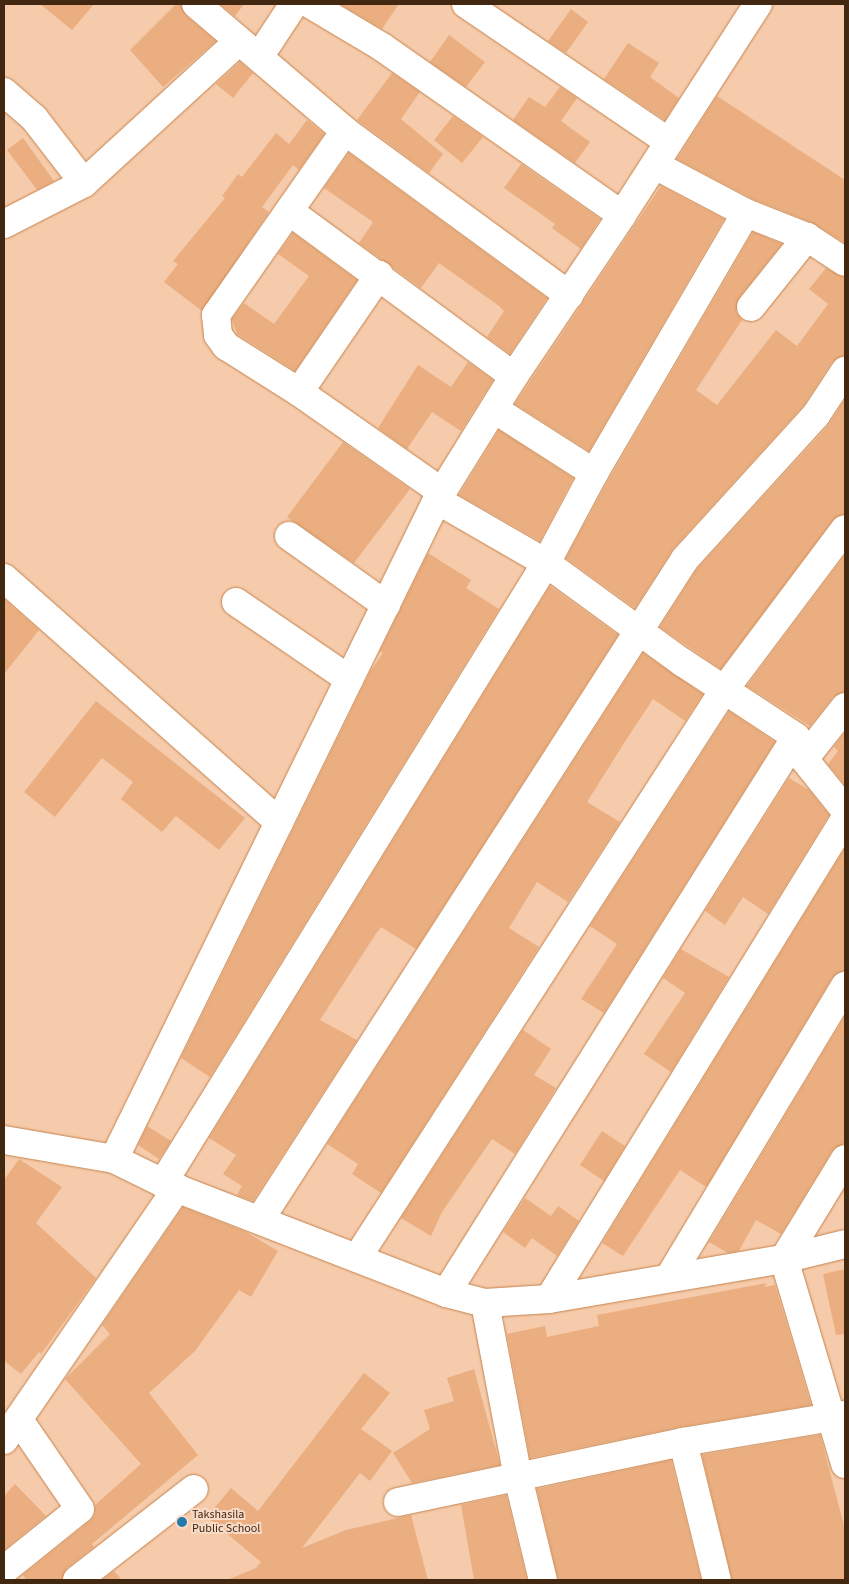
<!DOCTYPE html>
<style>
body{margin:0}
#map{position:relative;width:849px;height:1584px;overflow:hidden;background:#f6cbab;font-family:"Source Sans 3",sans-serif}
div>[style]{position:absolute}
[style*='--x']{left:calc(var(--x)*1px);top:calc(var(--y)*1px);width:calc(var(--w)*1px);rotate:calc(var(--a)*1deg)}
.building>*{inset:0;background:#eaae80}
.roads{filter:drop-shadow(0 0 1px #c6844d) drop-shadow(0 0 1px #c6844d)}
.minor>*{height:28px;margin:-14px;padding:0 14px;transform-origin:14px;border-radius:14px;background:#fff}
.dots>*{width:14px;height:14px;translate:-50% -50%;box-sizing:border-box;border:2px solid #f8dbc6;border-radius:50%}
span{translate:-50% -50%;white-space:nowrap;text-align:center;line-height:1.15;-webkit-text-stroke:4px #f8dbc6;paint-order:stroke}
.poi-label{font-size:12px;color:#432811}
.left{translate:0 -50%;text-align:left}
.frame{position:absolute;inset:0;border:5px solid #432811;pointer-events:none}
</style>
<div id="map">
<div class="building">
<i style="clip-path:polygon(40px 4px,94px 4px,72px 30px)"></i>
<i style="clip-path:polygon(176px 4px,181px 4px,186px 16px,216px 41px,163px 87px,130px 50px)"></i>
<i style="clip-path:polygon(220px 4px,244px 4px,235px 16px)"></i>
<i style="clip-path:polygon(340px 4px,399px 4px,382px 29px)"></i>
<i style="clip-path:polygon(571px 9px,588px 22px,566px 53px,548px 41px)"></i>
<i style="clip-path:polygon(449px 35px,485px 62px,466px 87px,430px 62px)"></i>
<i style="clip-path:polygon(628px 43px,659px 63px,650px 77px,679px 98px,665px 120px,604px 79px)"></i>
<i style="clip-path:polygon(240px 62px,253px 73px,233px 98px,216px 84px)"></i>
<i style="clip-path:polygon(392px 73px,420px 92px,401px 119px,443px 154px,429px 173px,357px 120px)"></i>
<i style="clip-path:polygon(560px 87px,577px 98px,561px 121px,590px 142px,575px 163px,513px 120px,529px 97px,545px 107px)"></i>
<i style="clip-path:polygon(717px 96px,845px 180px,845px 243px,813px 223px,753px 199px,677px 159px)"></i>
<i style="clip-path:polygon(453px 116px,483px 137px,462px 163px,434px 140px)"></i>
<i style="clip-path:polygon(307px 120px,324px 134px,299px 170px,293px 165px,262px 207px,269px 212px,202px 311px,164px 282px,178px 264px,173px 261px,225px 198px,222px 196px,238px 174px,242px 177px,276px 133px,289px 144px)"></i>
<i style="clip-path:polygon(23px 138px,54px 181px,37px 190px,7px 150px)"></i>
<i style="clip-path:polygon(349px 153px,547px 298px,510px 354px,487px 337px,504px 311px,499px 306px,439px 263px,421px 288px,359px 243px,373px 222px,324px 188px)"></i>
<i style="clip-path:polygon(521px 164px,600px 219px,581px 249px,552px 228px,555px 224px,504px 188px)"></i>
<i style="clip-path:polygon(661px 186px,724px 219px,589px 451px,515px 404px)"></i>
<i style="clip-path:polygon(753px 232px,782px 244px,739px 298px,736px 312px,742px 320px,696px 390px,717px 405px,776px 330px,797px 346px,828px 304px,809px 289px,826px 268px,845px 277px,845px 355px,832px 362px,804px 405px,673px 549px,635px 608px,566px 558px,608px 481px)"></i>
<i style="clip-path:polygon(293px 233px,357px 280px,295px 371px,237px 334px,232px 319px,244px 303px,274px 324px,309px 276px,278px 254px)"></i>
<i style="clip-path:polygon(468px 362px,493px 380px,461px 431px,432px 412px,407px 449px,378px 428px,418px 365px,451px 387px)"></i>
<i style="clip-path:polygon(845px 399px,845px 514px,833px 520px,721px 669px,660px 627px,697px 569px,828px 426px)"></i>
<i style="clip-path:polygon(499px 430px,573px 478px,540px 541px,459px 495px)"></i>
<i style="clip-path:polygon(343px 442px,410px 489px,354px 563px,287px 517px)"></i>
<i style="clip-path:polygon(428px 553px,471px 580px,466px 588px,499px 609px,210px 1077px,181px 1058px,370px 672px,383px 653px,380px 651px)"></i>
<i style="clip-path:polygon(845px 555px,845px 692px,833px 697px,810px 726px,747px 686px)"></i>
<i style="clip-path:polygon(550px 586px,618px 635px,416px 949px,381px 927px,375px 935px,320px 1020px,357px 1040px,253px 1201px,237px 1195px,242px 1186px,223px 1174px,236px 1155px,209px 1138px)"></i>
<i style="clip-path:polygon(4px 599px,39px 630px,4px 674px)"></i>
<i style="clip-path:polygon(643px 653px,703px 694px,685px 721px,653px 699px,626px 740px,587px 802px,620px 822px,568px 902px,537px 882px,509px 928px,539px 947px,381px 1193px,352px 1174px,358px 1164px,327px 1144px)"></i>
<i style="clip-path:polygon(96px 701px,245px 818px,219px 850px,176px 816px,162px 832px,121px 799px,133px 782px,102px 758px,55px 817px,24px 792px)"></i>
<i style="clip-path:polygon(729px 711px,775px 742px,604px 1013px,581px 999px,617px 944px,590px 926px)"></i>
<i style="clip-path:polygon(845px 732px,845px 785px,828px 764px,838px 751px,834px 747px)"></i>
<i style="clip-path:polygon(789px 778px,809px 790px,829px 815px,768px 914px,743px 897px,725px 925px,705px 911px)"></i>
<i style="clip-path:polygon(845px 848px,845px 970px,832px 978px,706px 1187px,680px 1170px,623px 1256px,602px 1243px)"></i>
<i style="clip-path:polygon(681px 949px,729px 977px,671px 1072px,644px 1054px,685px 993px,663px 978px)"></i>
<i style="clip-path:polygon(845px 1016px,845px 1143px,832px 1151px,781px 1234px,756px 1220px,739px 1251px,728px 1253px,709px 1242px)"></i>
<i style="clip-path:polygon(523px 1030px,551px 1049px,534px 1075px,556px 1088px,515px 1154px,492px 1139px,442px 1212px,431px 1236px,401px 1218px)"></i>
<i style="clip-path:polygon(147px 1126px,171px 1141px,159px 1159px,138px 1145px)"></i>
<i style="clip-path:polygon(602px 1131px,625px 1146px,604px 1181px,580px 1165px)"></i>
<i style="clip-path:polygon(19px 1159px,62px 1187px,36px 1223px,96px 1278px,41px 1354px,39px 1352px,21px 1374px,4px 1361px,4px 1180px)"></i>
<i style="clip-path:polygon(525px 1198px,551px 1216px,558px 1206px,579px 1221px,557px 1256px,532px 1238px,525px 1248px,503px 1232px)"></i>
<i style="clip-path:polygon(183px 1207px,246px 1232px,278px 1251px,251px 1297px,239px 1290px,195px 1351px,149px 1393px,198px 1455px,92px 1544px,94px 1547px,67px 1568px,62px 1580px,26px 1580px,23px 1575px,90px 1521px,95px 1515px,95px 1505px,141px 1464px,65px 1379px,110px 1334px,102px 1325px)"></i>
<i style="clip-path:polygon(845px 1269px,845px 1334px,836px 1335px,823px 1274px)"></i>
<i style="clip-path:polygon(767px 1283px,764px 1287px,775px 1285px,811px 1405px,680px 1427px,530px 1458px,507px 1334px,545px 1326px,547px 1337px,599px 1326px,597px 1315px)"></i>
<i style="clip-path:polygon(474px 1369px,500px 1465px,412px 1483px,393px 1453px,430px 1429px,424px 1410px,454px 1401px,447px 1378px)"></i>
<i style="clip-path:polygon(364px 1373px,390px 1393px,361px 1429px,392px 1451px,370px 1481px,360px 1473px,302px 1548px,346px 1530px,411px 1515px,428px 1580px,227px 1580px,256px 1568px,261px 1562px,207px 1517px,231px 1488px,258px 1511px)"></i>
<i style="clip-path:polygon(820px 1435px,845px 1529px,845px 1580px,732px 1580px,702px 1455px)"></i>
<i style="clip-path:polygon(671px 1460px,701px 1580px,558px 1580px,537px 1489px)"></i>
<i style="clip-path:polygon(15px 1484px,46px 1516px,4px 1550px,4px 1496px)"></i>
<i style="clip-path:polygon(506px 1495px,527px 1580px,474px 1580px,461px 1505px)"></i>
<i style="clip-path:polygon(114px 1571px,122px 1580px,102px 1580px)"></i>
</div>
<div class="roads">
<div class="minor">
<i style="--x:196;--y:4;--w:196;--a:40.4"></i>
<i style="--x:345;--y:131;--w:278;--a:36.2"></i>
<i style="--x:310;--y:4;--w:84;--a:30.8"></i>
<i style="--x:382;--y:47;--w:293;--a:35"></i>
<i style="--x:466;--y:4;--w:245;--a:34.2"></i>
<i style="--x:259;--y:57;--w:64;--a:-56.6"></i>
<i style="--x:4;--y:92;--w:40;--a:41"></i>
<i style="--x:34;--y:118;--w:82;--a:52.4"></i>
<i style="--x:345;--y:131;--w:225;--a:125"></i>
<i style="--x:216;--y:315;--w:20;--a:84"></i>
<i style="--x:218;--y:335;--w:14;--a:54"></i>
<i style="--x:226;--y:346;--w:86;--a:32.2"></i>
<i style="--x:299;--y:392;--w:174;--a:35"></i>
<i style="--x:655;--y:165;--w:103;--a:27.8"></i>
<i style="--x:746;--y:213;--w:66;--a:21.5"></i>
<i style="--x:807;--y:237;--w:45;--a:33.3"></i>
<i style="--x:289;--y:211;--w:279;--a:36.3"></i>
<i style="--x:4;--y:224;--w:90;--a:-27.1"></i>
<i style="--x:84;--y:183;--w:209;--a:-42.5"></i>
<i style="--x:751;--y:307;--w:90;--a:-51.3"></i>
<i style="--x:299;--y:392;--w:142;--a:-55.6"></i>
<i style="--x:494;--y:409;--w:119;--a:32.6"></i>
<i style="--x:437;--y:500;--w:126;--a:30"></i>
<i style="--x:546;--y:563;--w:168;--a:36.1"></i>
<i style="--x:682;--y:662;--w:136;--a:33.3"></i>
<i style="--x:796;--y:737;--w:23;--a:70"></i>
<i style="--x:804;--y:759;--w:65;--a:51.2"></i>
<i style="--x:289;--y:536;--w:119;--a:35.4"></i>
<i style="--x:4;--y:578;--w:368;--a:41.6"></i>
<i style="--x:236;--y:602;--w:137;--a:34.3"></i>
<i style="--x:804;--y:759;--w:66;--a:-51.7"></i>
<i style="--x:4;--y:1140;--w:112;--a:9.8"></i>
<i style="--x:114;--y:1159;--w:55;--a:26.1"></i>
<i style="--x:163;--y:1183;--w:304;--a:21.2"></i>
<i style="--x:446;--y:1293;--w:40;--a:14.4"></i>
<i style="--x:485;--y:1303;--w:64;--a:-3.6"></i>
<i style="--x:549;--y:1299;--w:238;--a:-9.7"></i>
<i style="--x:784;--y:1259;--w:63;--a:-13.8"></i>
<i style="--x:114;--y:1159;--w:734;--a:-63.89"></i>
<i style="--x:437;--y:500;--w:146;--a:-58.2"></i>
<i style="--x:514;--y:376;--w:194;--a:-56.1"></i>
<i style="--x:622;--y:215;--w:251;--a:-57.2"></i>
<i style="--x:845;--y:1159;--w:117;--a:121.4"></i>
<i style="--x:784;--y:1259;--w:214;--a:73.4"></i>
<i style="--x:163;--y:1183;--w:729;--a:-58.29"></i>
<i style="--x:546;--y:563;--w:102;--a:-61.9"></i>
<i style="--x:594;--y:473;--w:301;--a:-59.7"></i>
<i style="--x:261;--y:1218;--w:784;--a:-57.24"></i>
<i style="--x:685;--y:559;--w:195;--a:-47.7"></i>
<i style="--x:816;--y:415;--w:53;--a:-56.6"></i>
<i style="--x:357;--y:1258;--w:676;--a:-57.13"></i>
<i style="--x:724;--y:690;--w:201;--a:-53.1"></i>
<i style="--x:670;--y:1276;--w:339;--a:-58.9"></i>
<i style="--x:446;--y:1293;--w:657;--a:-57.81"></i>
<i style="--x:549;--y:1299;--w:564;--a:-58.34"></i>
<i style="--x:485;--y:1303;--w:177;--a:79.3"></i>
<i style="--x:518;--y:1477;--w:106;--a:76.4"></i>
<i style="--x:4;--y:1440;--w:306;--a:-55.5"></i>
<i style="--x:683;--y:1442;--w:142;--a:76.2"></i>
<i style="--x:398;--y:1502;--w:291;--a:-11.9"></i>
<i style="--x:683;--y:1442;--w:164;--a:-9.5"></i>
<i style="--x:4;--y:1570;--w:97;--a:-38.8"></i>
<i style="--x:80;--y:1509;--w:108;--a:-124.4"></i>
<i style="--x:77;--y:1580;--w:148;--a:-37.9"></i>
</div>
</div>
<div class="dots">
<i style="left:182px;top:1522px;background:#267aaa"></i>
</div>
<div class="poi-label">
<span class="left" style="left:192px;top:1522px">Takshasila<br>Public School</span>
</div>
<div class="frame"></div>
</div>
